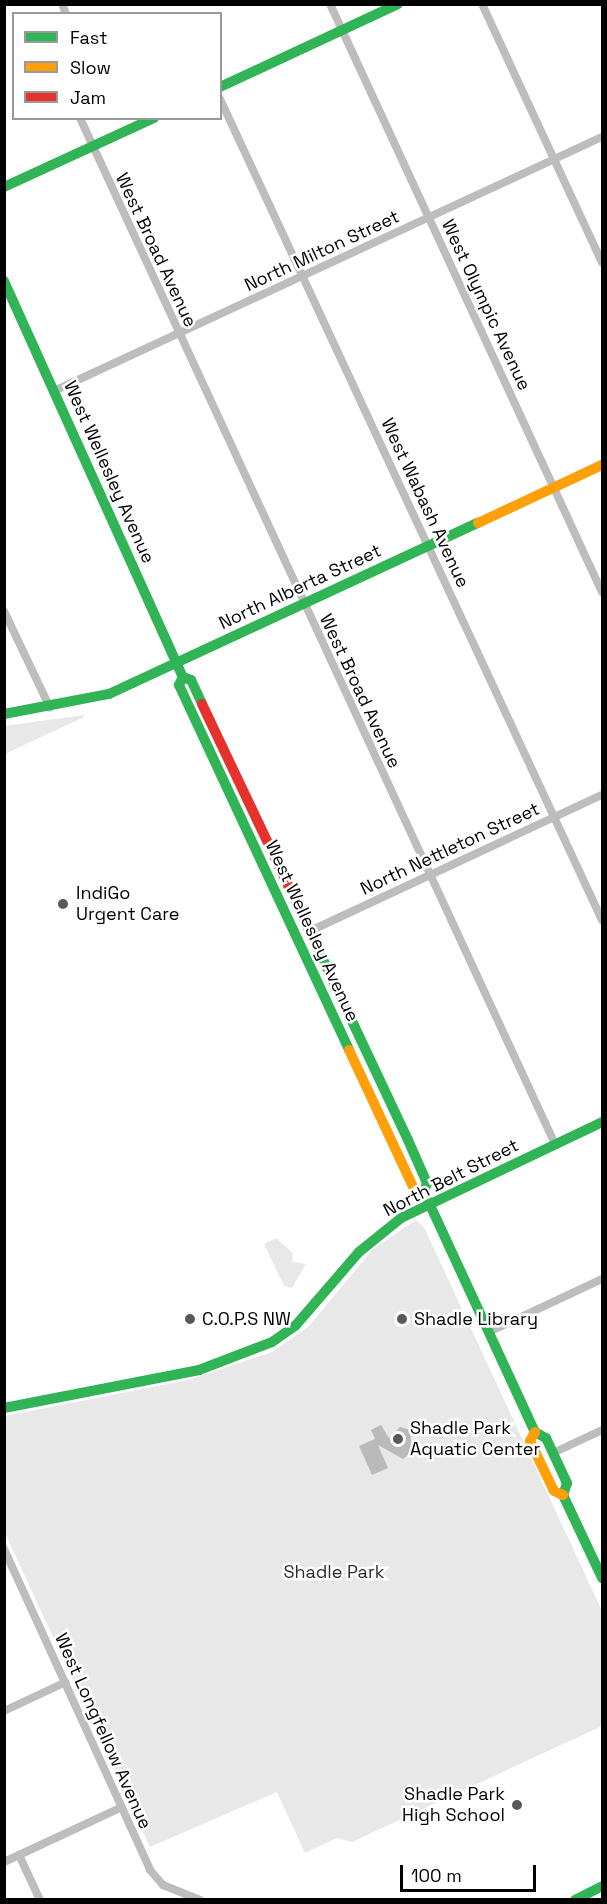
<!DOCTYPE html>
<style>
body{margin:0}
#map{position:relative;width:607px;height:1904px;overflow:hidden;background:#fff;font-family:"Space Grotesk",sans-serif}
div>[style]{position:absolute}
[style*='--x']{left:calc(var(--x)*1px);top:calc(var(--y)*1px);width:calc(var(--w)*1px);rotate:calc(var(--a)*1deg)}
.green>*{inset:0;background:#e8e8e8}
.water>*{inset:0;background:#bababa}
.street>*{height:8px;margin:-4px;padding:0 4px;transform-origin:4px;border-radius:4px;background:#bdbdbd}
.fast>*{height:10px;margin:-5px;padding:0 5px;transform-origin:5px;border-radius:5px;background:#30b455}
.slow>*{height:10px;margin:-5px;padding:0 5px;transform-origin:5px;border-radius:5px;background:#ff9f0a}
.jam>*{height:10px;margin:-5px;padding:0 5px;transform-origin:5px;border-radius:5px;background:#e5322d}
.dots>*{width:16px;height:16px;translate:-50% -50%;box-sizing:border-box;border:3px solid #fff;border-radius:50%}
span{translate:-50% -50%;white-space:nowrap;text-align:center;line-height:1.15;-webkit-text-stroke:5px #fff;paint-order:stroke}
.street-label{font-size:18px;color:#000}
.poi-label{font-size:18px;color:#000}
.left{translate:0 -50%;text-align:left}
.right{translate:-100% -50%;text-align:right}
.park-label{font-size:18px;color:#2d2d2d}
.frame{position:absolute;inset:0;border:6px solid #000;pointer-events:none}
.legend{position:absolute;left:12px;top:12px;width:210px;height:108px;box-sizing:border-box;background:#fff;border:2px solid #999;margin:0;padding:8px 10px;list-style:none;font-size:18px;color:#000}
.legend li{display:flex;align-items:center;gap:12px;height:30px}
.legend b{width:30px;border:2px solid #999}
.scale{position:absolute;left:400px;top:1865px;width:136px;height:27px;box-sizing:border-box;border:3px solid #000;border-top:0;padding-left:8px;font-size:18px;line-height:21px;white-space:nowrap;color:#000;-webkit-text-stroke:4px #fff;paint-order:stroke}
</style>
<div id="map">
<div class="green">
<i style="clip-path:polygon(84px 715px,84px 717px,5px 754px,5px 726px)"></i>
<i style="clip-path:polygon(416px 1220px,424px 1227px,602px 1611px,602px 1726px,352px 1842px,337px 1838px,305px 1853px,277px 1792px,150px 1847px,5px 1533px,5px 1416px,188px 1380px,272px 1352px,309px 1326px,372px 1250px)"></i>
<i style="clip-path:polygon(276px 1238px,293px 1253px,292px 1262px,306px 1264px,292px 1288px,284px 1286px,264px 1244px)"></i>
</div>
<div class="water">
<i style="clip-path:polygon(381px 1425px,389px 1438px,400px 1427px,410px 1430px,412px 1452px,403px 1459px,378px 1445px,388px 1468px,372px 1475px,359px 1446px,375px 1439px,371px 1430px)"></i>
</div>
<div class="street">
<i style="--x:62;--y:4;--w:11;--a:68"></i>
<i style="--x:330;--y:4;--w:648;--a:65.18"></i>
<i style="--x:482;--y:4;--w:285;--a:65.1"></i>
<i style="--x:220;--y:99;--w:906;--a:65.05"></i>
<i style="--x:80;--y:118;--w:1131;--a:65.16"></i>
<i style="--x:54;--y:391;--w:604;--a:-24.87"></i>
<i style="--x:4;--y:611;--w:107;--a:64.6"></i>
<i style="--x:310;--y:931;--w:322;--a:-25"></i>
<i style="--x:489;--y:1332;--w:125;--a:-25.1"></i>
<i style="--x:553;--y:1453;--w:54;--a:-25.1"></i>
<i style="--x:4;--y:1549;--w:353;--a:65.5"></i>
<i style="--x:150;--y:1870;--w:20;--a:49"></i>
<i style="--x:163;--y:1885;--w:40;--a:22"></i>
<i style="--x:4;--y:1711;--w:68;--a:-25.1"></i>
<i style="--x:19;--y:1855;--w:50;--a:65"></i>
<i style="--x:4;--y:1862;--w:130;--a:-25"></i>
</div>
<div class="fast">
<i style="--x:220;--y:87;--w:196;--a:-25"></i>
<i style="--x:4;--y:187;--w:165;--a:-24.7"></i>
<i style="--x:4;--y:281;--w:435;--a:65.7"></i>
<i style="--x:183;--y:677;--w:9;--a:21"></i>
<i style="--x:191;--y:680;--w:26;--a:65"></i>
<i style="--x:183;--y:677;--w:9;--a:117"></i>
<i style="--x:179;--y:685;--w:403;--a:65"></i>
<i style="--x:4;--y:714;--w:107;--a:-10.8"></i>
<i style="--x:109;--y:694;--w:407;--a:-24.9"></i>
<i style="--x:288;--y:885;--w:282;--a:64.8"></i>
<i style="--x:408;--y:1140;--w:47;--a:66.2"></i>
<i style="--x:427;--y:1183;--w:9;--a:108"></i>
<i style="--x:424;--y:1192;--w:264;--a:65.2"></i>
<i style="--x:535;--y:1432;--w:13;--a:29"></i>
<i style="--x:546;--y:1438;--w:50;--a:65"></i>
<i style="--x:567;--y:1483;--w:13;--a:108"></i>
<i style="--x:563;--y:1495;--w:92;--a:64.8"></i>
<i style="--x:4;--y:1408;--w:199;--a:-11"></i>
<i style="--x:199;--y:1370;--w:78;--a:-21"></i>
<i style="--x:272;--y:1342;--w:29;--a:-35"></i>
<i style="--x:296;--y:1325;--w:96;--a:-49.2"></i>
<i style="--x:359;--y:1252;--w:54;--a:-39"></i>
<i style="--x:401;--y:1218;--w:223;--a:-25.5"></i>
<i style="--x:575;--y:1900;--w:30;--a:-27"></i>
</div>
<div class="slow">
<i style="--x:478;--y:523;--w:137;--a:-25.1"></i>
<i style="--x:349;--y:1050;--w:153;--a:64.9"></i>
<i style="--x:414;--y:1189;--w:10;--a:17"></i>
<i style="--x:535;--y:1432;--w:10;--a:119"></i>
<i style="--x:530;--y:1441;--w:55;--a:64.4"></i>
<i style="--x:554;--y:1491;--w:10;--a:24"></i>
</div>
<div class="jam">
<i style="--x:202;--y:704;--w:200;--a:64.6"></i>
</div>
<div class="dots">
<i style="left:63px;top:904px;background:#595959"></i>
<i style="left:190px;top:1319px;background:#595959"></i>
<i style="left:402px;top:1319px;background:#595959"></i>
<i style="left:398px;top:1439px;background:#595959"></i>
<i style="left:517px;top:1805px;background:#595959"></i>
</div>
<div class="street-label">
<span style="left:156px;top:250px;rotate:65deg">West Broad Avenue</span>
<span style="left:322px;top:251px;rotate:-25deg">North Milton Street</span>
<span style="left:486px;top:305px;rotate:65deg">West Olympic Avenue</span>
<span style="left:109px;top:472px;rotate:66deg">West Wellesley Avenue</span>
<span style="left:425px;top:503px;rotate:65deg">West Wabash Avenue</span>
<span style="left:300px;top:587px;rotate:-25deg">North Alberta Street</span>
<span style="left:360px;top:691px;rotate:65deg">West Broad Avenue</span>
<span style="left:450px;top:849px;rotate:-25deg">North Nettleton Street</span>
<span style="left:312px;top:931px;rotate:65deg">West Wellesley Avenue</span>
<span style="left:451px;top:1178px;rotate:-27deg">North Belt Street</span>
<span style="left:103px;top:1731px;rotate:66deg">West Longfellow Avenue</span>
</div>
<div class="poi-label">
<span class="left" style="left:76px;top:904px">IndiGo<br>Urgent Care</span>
<span class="left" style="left:202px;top:1319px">C.O.P.S NW</span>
<span class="left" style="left:414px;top:1319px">Shadle Library</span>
<span class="left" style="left:410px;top:1439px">Shadle Park<br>Aquatic Center</span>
<span class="right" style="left:505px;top:1805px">Shadle Park<br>High School</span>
</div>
<div class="park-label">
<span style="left:334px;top:1572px">Shadle Park</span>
</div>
<div class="frame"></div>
<ul class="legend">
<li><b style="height:8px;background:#30b455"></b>Fast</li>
<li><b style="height:8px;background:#ff9f0a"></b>Slow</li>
<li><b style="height:8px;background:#e5322d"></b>Jam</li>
</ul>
<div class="scale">100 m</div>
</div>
